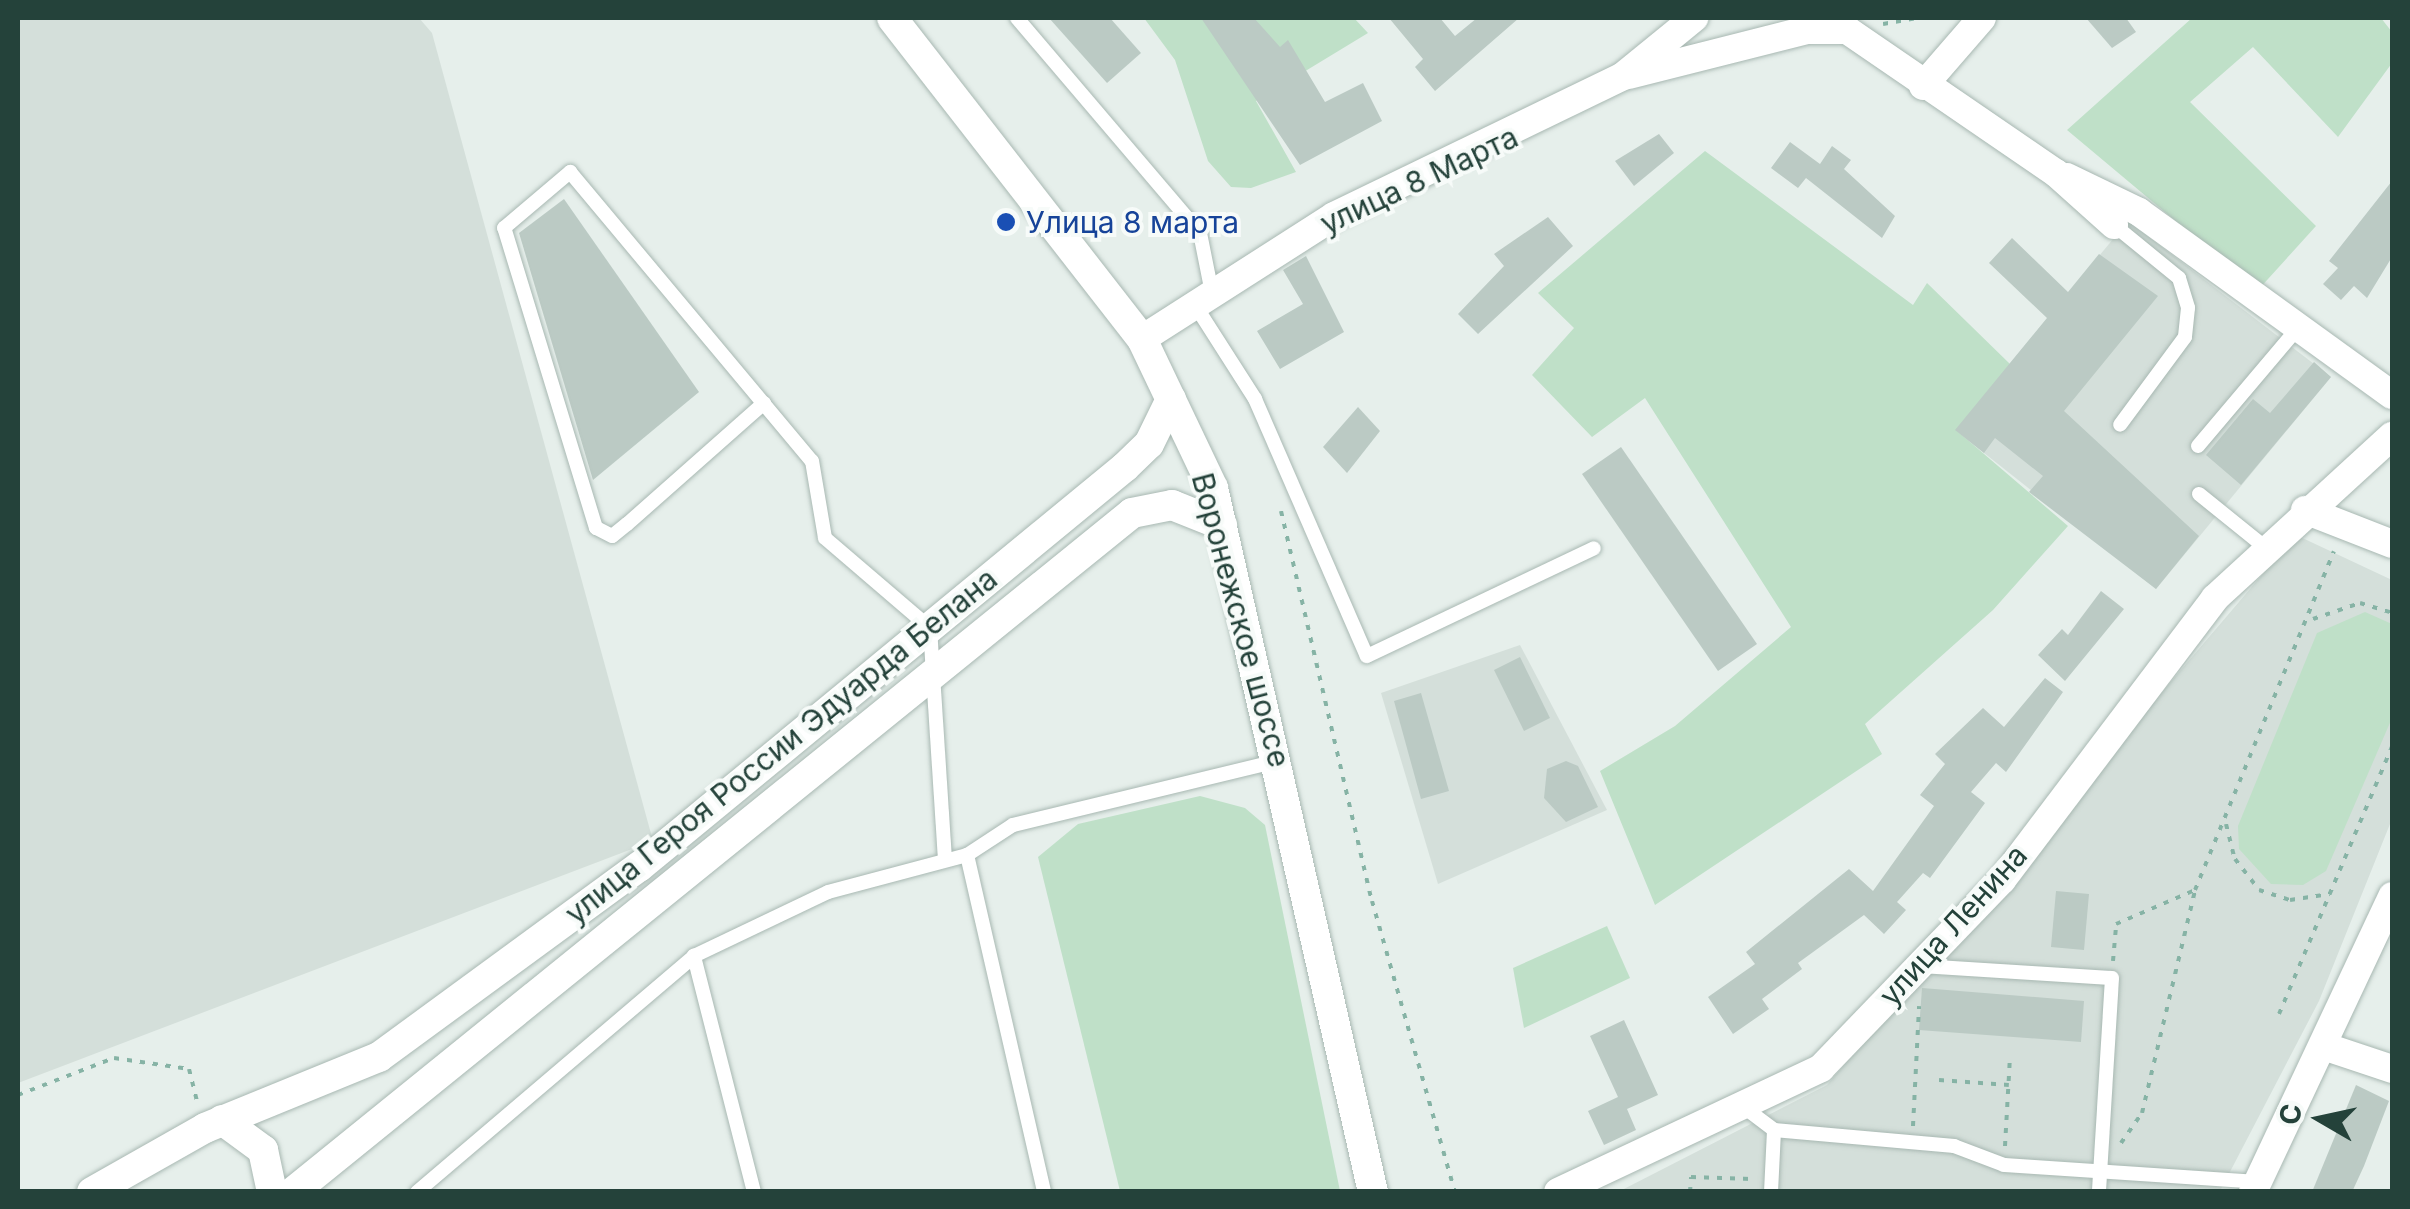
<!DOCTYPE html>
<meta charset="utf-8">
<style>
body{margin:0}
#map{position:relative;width:2410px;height:1209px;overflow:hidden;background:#e6efeb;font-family:Inter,sans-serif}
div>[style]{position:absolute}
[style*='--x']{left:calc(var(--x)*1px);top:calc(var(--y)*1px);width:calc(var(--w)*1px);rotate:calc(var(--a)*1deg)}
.built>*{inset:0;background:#d4dfda}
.green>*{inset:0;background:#bfe0c8}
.building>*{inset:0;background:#bbcac4}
.path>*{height:4px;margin-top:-2px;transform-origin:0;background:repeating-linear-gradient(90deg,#86b3a5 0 5px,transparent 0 13px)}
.roads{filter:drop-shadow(0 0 2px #a8b8b2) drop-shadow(0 0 2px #a8b8b2)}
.lane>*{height:14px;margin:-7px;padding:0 7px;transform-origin:7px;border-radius:7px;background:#fff}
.street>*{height:28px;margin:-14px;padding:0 14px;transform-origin:14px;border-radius:14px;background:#fff}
.secondary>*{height:30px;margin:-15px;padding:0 15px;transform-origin:15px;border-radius:15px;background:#fff}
.dots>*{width:28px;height:28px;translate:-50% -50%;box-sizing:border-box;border:5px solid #f7fbf9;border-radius:50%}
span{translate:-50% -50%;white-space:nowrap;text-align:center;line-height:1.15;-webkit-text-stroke:8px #f7fbf9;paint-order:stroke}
.street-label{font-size:30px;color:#24423a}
.transit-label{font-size:30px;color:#164399}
.left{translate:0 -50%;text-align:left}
.frame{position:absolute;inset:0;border:20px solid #24423a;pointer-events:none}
.north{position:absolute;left:2270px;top:1069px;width:100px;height:100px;-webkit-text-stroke:8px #f7fbf9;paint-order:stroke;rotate:279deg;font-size:28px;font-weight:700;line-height:40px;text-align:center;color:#24423a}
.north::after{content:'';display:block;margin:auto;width:35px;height:45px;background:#24423a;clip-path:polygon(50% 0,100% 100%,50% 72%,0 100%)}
</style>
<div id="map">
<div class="built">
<i style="clip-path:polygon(18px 18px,419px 18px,432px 33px,653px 841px,18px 1083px)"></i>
<i style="clip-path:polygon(2128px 221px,2331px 377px,2156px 589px,1955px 430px)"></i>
<i style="clip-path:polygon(2296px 535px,2392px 580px,2392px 819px,2319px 1001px,2220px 1191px,1618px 1192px,1827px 1085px)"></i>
<i style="clip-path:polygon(1520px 645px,1607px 810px,1438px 884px,1381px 693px)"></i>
</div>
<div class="green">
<i style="clip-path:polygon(1144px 18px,1354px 18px,1368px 33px,1256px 101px,1296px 172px,1251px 188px,1231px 187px,1208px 161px,1175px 60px)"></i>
<i style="clip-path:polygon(2192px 18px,2381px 18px,2392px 32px,2392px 63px,2338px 137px,2253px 47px,2190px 102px,2316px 226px,2258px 290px,2067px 130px)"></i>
<i style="clip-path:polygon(1705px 151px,1913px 305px,1927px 283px,2010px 364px,1956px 430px,2068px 526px,1993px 610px,1865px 724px,1882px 754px,1655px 905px,1600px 771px,1675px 726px,1791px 627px,1645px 398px,1592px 437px,1532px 375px,1574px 328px,1538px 293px)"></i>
<i style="clip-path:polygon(2365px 612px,2392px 624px,2392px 718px,2326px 871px,2303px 885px,2271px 884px,2239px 849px,2238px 826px,2317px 633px)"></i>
<i style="clip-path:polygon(1200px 796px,1245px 808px,1265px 825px,1340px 1191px,1120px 1191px,1038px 857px,1078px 824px)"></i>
<i style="clip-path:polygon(1607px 926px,1630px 978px,1524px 1028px,1513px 968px)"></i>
</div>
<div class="building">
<i style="clip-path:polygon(1049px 18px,1110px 18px,1141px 53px,1107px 83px)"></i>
<i style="clip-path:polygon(1201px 18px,1254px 18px,1280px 47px,1288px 40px,1325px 102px,1363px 83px,1382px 121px,1300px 165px)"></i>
<i style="clip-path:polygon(1389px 18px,1440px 18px,1455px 36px,1477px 18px,1519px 18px,1435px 91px,1415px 67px,1423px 59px)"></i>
<i style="clip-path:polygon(2086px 18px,2126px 18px,2136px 32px,2112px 48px)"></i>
<i style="clip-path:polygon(1659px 134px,1674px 153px,1634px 186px,1615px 161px)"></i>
<i style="clip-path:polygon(1790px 142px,1820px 164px,1832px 146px,1851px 160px,1844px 169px,1895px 216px,1882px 238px,1806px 178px,1798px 188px,1771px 168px)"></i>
<i style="clip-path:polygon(2392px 181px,2392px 257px,2367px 298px,2354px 286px,2341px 300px,2323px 284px,2338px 268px,2329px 261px)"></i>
<i style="clip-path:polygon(564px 199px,699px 392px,593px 480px,519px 233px)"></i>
<i style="clip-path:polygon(1548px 217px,1573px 246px,1478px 334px,1458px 314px,1504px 266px,1494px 254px)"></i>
<i style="clip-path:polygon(2012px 238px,2068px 292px,2099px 254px,2158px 296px,2064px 411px,2199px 536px,2156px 589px,2029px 492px,2043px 476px,1995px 438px,1984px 453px,1955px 430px,2047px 318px,1989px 263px)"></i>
<i style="clip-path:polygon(1306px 256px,1344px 332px,1280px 369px,1257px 331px,1303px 304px,1283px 270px)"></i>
<i style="clip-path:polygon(2314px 362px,2331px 377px,2241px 485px,2206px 455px,2253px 399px,2270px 413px)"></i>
<i style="clip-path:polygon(1358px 407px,1380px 431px,1347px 473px,1323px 447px)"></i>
<i style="clip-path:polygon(1621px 447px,1757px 644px,1718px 671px,1582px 474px)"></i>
<i style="clip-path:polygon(2101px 591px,2124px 609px,2065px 681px,2038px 655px,2062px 629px,2068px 635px)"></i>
<i style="clip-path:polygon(1520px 657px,1550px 718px,1524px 731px,1494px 670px)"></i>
<i style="clip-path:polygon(2045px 678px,2063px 692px,2006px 772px,1996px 763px,1971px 792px,1985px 803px,1930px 878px,1923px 873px,1897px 902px,1906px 910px,1884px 934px,1864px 915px,1798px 963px,1802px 969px,1762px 999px,1769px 1009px,1733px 1034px,1708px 997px,1755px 964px,1746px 952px,1849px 869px,1873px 891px,1934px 806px,1920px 795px,1945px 764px,1935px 754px,1983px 708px,2004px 727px)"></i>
<i style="clip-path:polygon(1421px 693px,1449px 791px,1421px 799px,1394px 701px)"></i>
<i style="clip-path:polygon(1566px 761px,1578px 766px,1598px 807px,1566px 822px,1544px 798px,1547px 769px)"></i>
<i style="clip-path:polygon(2056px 891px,2089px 894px,2084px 950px,2051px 947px)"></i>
<i style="clip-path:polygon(1922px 988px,2084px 1001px,2081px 1042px,1919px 1030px)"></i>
<i style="clip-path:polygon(1624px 1020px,1658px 1095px,1627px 1109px,1636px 1130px,1604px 1145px,1588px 1111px,1618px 1097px,1590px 1036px)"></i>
<i style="clip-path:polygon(2356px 1085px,2389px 1101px,2364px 1166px,2352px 1192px,2312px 1192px)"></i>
</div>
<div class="path">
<i style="--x:1883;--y:24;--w:36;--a:-10"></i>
<i style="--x:1281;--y:511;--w:400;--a:76.9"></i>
<i style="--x:1372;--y:901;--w:303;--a:74.1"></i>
<i style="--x:2313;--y:619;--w:50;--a:-18.8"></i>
<i style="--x:2360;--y:603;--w:34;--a:17"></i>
<i style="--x:2226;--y:824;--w:36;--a:76"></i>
<i style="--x:2235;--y:859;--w:39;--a:52"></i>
<i style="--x:2259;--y:890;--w:33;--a:18"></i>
<i style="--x:2290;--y:900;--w:40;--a:-8.5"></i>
<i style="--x:2113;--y:961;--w:37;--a:-85"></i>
<i style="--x:2116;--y:924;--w:86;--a:-23.3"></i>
<i style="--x:2195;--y:890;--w:366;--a:-67.7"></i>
<i style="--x:2279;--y:1014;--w:291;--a:-67.1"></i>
<i style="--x:1939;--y:1080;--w:70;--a:4.1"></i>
<i style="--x:18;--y:1095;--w:103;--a:-21.1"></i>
<i style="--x:114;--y:1058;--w:76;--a:8.3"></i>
<i style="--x:189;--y:1069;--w:36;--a:76"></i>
<i style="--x:1913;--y:1126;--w:120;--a:-87.1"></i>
<i style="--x:2121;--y:1143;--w:37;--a:-55"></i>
<i style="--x:2142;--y:1113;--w:229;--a:-76.6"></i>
<i style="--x:2005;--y:1146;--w:90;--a:-86.8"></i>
<i style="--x:1690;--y:1192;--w:15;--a:-86"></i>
<i style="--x:1691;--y:1177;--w:61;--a:1.9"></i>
</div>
<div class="roads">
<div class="lane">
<i style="--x:1017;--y:18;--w:282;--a:49.6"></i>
<i style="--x:1200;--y:233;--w:61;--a:78.7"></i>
<i style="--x:2114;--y:225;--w:84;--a:39.2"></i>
<i style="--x:2179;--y:278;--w:31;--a:73"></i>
<i style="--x:2188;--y:308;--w:29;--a:96"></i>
<i style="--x:2185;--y:337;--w:109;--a:126.5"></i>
<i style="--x:1195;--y:305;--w:112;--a:57.4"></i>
<i style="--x:1255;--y:399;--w:280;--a:66.5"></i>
<i style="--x:1367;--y:656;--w:251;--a:-25.4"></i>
<i style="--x:764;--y:403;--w:183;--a:138.5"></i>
<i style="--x:627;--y:524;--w:19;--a:141"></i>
<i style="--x:612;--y:536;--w:18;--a:-153"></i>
<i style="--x:596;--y:528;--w:314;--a:-107"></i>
<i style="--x:504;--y:228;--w:87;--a:-40.3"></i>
<i style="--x:570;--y:172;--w:377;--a:50.1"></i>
<i style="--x:812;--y:461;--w:78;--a:80.4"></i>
<i style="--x:825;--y:538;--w:138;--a:40.6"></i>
<i style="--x:930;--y:628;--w:232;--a:86.3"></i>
<i style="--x:2198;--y:446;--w:152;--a:-49.8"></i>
<i style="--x:2199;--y:494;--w:86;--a:38.9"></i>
<i style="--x:967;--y:855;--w:346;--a:77.1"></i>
<i style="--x:1920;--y:966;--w:192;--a:3.6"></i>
<i style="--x:2112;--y:978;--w:214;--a:93.5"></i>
<i style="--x:1745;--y:1108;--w:36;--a:37"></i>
<i style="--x:1774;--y:1130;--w:181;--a:5.1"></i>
<i style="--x:1954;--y:1146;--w:53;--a:20.8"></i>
<i style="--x:2004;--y:1165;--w:255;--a:3.8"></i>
<i style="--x:417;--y:1192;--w:364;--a:-40.4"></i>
<i style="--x:754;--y:1192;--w:244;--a:-104.3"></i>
<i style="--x:694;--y:956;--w:148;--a:-25.5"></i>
<i style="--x:828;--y:892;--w:144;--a:-14.9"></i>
<i style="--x:967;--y:855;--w:55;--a:-33.1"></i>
<i style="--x:1013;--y:825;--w:273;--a:-13.6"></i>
<i style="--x:1771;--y:1192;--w:62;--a:-87.2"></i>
</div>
<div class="street">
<i style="--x:1629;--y:75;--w:184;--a:-14.2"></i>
<i style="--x:1807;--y:30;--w:40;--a:0"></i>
<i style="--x:1847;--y:30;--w:253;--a:34.4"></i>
<i style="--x:2056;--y:173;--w:78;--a:41.9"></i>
<i style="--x:1923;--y:86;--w:90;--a:-49.1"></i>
<i style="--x:2067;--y:177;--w:80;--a:25.9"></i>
<i style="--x:2139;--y:212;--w:312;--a:35.9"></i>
<i style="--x:1142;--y:339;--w:228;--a:-32.6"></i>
<i style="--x:1334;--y:216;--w:321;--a:-25.8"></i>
<i style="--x:1623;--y:76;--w:92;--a:-39.2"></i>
<i style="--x:2305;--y:510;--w:93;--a:21.3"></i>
<i style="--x:2326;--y:1047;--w:70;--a:18.4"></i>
<i style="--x:1558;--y:1192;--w:291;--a:-25.2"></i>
<i style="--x:1821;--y:1068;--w:261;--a:-46.1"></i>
<i style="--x:2002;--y:880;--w:353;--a:-52.9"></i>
<i style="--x:2215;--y:598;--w:240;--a:-42.5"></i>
<i style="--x:2253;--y:1192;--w:327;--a:-64.8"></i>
</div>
<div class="secondary">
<i style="--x:892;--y:18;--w:407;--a:52.1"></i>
<i style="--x:1142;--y:339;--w:165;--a:64.5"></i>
<i style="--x:1213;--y:488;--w:722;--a:77.2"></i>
<i style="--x:222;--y:1120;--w:51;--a:36.2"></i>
<i style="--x:263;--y:1150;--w:43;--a:77.9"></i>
<i style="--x:92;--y:1192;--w:130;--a:-29.5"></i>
<i style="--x:205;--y:1128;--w:188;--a:-22.2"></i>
<i style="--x:379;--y:1057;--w:322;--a:-36.2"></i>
<i style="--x:639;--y:867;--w:629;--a:-39.46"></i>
<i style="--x:1125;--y:467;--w:33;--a:-44"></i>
<i style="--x:1149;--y:444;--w:50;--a:-63.9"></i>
<i style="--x:293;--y:1192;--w:1079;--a:-38.98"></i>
<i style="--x:1132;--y:513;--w:41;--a:-11.3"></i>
<i style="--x:1172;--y:505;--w:54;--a:21.8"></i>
</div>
</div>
<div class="dots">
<i style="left:1006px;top:222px;background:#1a4fb4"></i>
</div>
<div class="street-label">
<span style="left:1419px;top:180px;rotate:-25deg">улица 8 Марта</span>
<span style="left:1241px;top:620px;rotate:75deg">Воронежское шоссе</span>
<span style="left:781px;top:746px;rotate:-39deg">улица Героя России Эдуарда Белана</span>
<span style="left:1953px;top:925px;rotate:-48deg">улица Ленина</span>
</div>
<div class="transit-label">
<span class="left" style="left:1026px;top:222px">Улица 8 марта</span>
</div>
<div class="frame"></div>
<div class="north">С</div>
</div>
